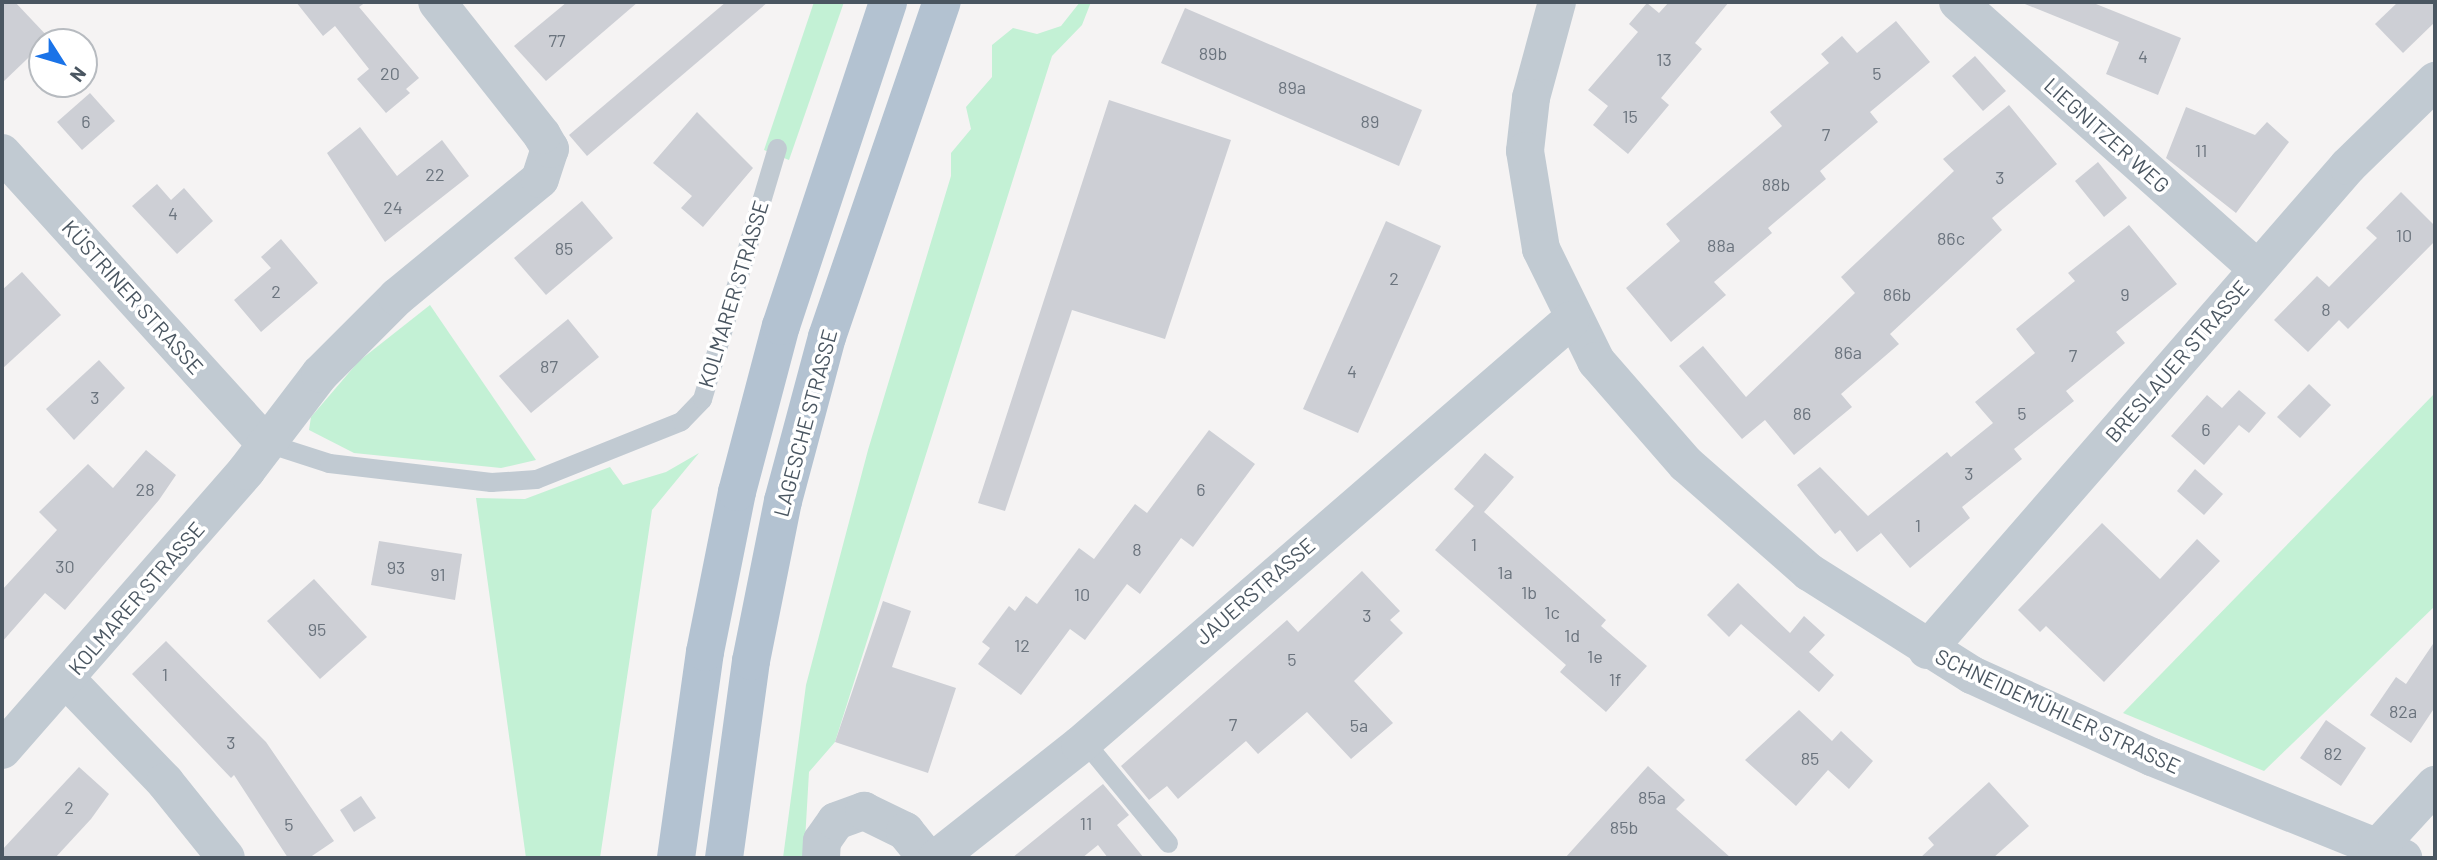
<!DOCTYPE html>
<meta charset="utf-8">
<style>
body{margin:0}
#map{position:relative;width:2437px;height:860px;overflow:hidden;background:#f5f3f3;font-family:Barlow,sans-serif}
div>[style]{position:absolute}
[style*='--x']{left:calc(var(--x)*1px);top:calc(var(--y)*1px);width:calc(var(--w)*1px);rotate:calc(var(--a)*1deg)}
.green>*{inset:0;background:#c3f1d5}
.building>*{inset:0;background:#cdcfd5}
.service>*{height:19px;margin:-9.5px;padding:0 9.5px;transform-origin:9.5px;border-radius:9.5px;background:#c1cad2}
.minor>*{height:38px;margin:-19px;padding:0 19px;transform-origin:19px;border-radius:19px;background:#c1cad2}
.primary>*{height:38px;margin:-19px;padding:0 19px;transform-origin:19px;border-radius:19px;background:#b3c2d1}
span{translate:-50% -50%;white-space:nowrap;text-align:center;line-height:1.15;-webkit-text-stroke:7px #fff;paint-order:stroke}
.number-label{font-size:18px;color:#6b747e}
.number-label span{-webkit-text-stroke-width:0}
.street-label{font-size:21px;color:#4a5661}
.frame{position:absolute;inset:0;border:4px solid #4a5661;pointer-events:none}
.north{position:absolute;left:28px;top:28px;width:70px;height:70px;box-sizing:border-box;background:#fff;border:2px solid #b7bbc0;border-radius:50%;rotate:127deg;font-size:19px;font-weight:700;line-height:28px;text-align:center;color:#4a5661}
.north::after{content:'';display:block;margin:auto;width:24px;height:32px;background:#1a73e8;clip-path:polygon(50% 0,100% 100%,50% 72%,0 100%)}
</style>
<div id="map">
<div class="green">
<i style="clip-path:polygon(814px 2px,844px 2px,789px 160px,764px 150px)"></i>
<i style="clip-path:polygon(1080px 2px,1091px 2px,1082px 25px,1052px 56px,835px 742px,809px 772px,804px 858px,783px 858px,806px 685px,868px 450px,951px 176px,951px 153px,971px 129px,966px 107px,992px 77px,992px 45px,1013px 28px,1037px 34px,1061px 26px)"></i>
<i style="clip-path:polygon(430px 305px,536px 460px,501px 468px,354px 453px,309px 430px,311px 417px,359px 361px)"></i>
<i style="clip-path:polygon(2435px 393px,2435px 606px,2264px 771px,2123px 713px)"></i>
<i style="clip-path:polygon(699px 453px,652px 510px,600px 858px,526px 858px,476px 498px,525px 499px,610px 467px,623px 485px,666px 472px)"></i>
</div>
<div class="building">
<i style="clip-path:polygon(2px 2px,15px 2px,49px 38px,2px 83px)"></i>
<i style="clip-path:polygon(296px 2px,366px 2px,359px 7px,419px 78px,406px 89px,410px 93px,386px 113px,357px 79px,369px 69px,335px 26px,323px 36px)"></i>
<i style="clip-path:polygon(567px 2px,638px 2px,546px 81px,514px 46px)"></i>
<i style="clip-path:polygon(726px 2px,768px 2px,587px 156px,569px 135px)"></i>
<i style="clip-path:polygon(1669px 2px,1729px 2px,1695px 43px,1702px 49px,1661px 98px,1669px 105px,1628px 154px,1593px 125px,1608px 106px,1588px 90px,1638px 32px,1629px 24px,1647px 3px,1659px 13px)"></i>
<i style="clip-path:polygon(2020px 2px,2091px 2px,2181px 38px,2158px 95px,2106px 74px,2119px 42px)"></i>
<i style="clip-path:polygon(2398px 2px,2435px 2px,2435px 22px,2403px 53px,2375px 24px)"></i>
<i style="clip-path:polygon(1185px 8px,1422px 110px,1399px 166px,1161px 63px)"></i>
<i style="clip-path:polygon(1896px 21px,1930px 62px,1870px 112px,1878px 122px,1820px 171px,1826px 179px,1768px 228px,1772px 233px,1714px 282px,1726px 295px,1671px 342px,1626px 288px,1680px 241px,1666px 224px,1782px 126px,1770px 112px,1829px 63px,1821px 54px,1842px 36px,1857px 53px)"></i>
<i style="clip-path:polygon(1975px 56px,2006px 91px,1983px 111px,1952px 76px)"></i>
<i style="clip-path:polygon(90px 93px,115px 121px,82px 150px,57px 122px)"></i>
<i style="clip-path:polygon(1109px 100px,1231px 140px,1165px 339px,1072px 310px,1005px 511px,978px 503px)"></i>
<i style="clip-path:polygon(2009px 105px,2057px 164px,1992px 218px,2002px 230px,1890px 334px,1899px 344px,1841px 394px,1852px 407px,1794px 455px,1765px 420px,1742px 439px,1679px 366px,1703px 346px,1746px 397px,1855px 293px,1841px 277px,1954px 171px,1943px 159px)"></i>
<i style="clip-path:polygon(2186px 107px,2255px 135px,2267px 122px,2289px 142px,2236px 213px,2166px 158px)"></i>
<i style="clip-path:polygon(697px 112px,753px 168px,703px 227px,681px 208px,692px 196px,653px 163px)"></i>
<i style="clip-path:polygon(360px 127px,397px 176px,442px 140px,469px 176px,385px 242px,327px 153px)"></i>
<i style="clip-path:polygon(2098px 162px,2127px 198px,2104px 217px,2075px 181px)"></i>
<i style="clip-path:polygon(157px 184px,171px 200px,184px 188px,213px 221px,177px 254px,132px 206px)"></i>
<i style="clip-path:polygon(2401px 192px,2435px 226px,2435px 241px,2348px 329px,2339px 320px,2308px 352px,2274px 320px,2317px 276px,2329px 287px,2377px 238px,2366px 228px)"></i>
<i style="clip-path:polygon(582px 201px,613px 238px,546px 295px,514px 258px)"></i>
<i style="clip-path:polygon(1386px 221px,1441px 246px,1358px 433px,1303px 409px)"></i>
<i style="clip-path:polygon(2129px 225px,2177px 284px,2116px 332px,2125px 343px,2066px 391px,2074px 401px,2014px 449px,2022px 459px,1962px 507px,1970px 518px,1910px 568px,1877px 528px,1881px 533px,1857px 552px,1840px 530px,1835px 534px,1797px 485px,1820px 467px,1868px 516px,1947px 452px,1951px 457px,1993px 423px,1975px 402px,2035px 353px,2016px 329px,2075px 281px,2068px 273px)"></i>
<i style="clip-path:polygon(281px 239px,318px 283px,261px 332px,234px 300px,271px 268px,261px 257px)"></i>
<i style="clip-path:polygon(22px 272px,61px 315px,2px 369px,2px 290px)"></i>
<i style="clip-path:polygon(568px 319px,599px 357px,531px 413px,499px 376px)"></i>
<i style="clip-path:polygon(99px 360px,125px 388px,74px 440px,46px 409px)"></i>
<i style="clip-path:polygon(2309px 384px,2331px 405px,2300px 438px,2277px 417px)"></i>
<i style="clip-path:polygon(2239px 390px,2266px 413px,2249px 433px,2239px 425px,2204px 465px,2171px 436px,2207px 395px,2222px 408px)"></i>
<i style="clip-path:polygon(1209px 430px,1255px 464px,1193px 547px,1181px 538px,1140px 594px,1127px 584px,1085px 640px,1070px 629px,1021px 695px,978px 664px,990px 648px,982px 642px,1009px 606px,1015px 611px,1026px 596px,1037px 604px,1079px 548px,1094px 559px,1135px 504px,1147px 513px)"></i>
<i style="clip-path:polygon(146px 450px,176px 475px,159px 500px,65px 610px,45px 593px,2px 642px,2px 590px,57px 530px,39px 512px,88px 464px,113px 488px)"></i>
<i style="clip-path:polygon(1485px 453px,1514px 477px,1484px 512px,1606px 620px,1601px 626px,1647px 666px,1606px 712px,1560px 672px,1566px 665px,1435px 550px,1474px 506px,1454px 489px)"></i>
<i style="clip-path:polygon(2195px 469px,2223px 494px,2204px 515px,2177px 491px)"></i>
<i style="clip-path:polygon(2102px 523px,2160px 579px,2197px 539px,2220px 561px,2104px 682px,2046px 626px,2040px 632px,2018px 610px)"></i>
<i style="clip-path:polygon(379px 541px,462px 554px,455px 600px,371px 585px)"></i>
<i style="clip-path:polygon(1362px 571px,1400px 611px,1390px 620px,1403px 633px,1354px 681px,1393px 723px,1351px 759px,1307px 712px,1258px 754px,1246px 741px,1178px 799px,1167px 786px,1149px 800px,1121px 766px,1287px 620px,1298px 632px)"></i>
<i style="clip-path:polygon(314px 579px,367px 637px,320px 679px,267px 621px)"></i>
<i style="clip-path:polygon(1738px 583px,1790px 633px,1804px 616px,1825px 635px,1809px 652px,1834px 675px,1819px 692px,1741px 624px,1729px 637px,1707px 615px)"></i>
<i style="clip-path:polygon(883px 601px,911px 611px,892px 667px,956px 688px,928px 773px,835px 742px)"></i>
<i style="clip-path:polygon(166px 641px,266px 742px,334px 841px,309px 858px,288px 858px,234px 775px,231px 778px,132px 674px)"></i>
<i style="clip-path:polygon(2435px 641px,2435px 707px,2411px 743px,2370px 715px,2396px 677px,2406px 684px)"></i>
<i style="clip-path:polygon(1799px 710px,1832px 741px,1841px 731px,1873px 761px,1849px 789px,1828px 770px,1796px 806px,1745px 760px)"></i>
<i style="clip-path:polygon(2326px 720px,2366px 748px,2341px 786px,2300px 758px)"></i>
<i style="clip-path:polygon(1648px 766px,1685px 800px,1676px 809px,1731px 858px,1565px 858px)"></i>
<i style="clip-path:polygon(79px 767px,109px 794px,91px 819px,55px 858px,2px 858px,2px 850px)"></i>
<i style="clip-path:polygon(1989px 782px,2029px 826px,1993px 858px,1920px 858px,1934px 845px,1928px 838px)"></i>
<i style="clip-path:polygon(1103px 784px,1129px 815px,1117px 825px,1144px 858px,1108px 858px,1098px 845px,1082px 858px,1012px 858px)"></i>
<i style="clip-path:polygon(361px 796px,376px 818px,354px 832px,340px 810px)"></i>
</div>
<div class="service">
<i style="--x:264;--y:442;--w:68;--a:17.9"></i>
<i style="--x:329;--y:463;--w:163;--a:6.7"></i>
<i style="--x:491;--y:482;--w:45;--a:-3.8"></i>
<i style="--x:536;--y:479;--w:156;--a:-21.8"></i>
<i style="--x:681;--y:421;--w:30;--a:-46"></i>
<i style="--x:702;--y:399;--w:262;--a:-73.4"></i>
<i style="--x:1084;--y:741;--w:132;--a:50.5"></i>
</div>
<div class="minor">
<i style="--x:1557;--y:2;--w:99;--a:105.2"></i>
<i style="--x:1531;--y:98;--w:53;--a:96.5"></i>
<i style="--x:1525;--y:151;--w:99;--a:80.7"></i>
<i style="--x:1541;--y:249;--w:125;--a:63.8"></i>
<i style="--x:1596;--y:361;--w:137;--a:48.9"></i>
<i style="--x:1686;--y:464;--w:164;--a:41.3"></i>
<i style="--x:1809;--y:572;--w:193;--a:32.3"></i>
<i style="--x:1972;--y:675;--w:198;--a:24.5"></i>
<i style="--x:2152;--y:757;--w:271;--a:21.9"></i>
<i style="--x:1958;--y:2;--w:400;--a:41.7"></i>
<i style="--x:2;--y:153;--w:390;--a:47.8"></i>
<i style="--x:1927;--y:650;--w:641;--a:-48.98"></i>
<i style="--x:2348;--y:166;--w:122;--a:-44.3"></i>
<i style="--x:66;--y:679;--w:143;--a:46.1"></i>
<i style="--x:165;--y:782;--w:97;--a:51.2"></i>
<i style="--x:2;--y:750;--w:371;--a:-48.8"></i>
<i style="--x:246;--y:471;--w:122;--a:-52.7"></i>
<i style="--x:320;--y:374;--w:109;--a:-45"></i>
<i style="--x:397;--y:297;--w:185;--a:-39.5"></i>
<i style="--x:540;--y:179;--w:32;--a:-72"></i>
<i style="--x:550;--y:149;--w:16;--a:-120"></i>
<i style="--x:542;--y:135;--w:169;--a:-128.3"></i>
<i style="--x:2377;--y:848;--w:86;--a:-47.4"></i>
<i style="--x:821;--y:858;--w:17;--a:-87"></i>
<i style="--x:822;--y:841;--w:24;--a:-55"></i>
<i style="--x:836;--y:821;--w:30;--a:-20"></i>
<i style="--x:864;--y:811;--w:46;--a:26"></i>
<i style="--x:905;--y:831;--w:35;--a:51"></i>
<i style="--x:937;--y:858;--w:182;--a:-38.3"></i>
<i style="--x:1080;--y:745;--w:649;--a:-40.88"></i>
</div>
<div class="primary">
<i style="--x:676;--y:858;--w:208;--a:-82"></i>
<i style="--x:705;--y:652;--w:163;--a:-78.7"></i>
<i style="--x:737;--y:492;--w:172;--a:-75.2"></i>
<i style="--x:781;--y:326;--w:341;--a:-71.7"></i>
<i style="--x:724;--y:858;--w:199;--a:-82.2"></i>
<i style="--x:751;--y:661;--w:163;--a:-78.7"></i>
<i style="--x:783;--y:501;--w:170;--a:-75"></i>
<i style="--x:827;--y:337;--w:354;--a:-71.1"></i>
</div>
<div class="number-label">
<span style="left:557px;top:40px">77</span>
<span style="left:1213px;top:53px">89b</span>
<span style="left:2143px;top:56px">4</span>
<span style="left:1664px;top:59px">13</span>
<span style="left:390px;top:73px">20</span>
<span style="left:1877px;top:73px">5</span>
<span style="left:1292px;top:87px">89a</span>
<span style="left:1630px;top:116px">15</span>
<span style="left:86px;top:121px">6</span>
<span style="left:1370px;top:121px">89</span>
<span style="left:1826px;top:134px">7</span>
<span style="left:2201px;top:150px">11</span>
<span style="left:435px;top:174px">22</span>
<span style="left:2000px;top:177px">3</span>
<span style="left:1776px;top:184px">88b</span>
<span style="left:393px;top:207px">24</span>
<span style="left:173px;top:213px">4</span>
<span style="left:2404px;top:235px">10</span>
<span style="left:1951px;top:238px">86c</span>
<span style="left:1721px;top:245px">88a</span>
<span style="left:564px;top:248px">85</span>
<span style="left:1394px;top:278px">2</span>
<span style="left:276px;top:291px">2</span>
<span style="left:1897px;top:294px">86b</span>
<span style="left:2125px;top:294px">9</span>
<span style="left:2326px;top:309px">8</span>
<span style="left:1848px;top:352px">86a</span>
<span style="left:2073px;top:355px">7</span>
<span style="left:549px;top:366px">87</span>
<span style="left:1352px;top:371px">4</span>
<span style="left:95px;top:397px">3</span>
<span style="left:1802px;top:413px">86</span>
<span style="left:2022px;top:413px">5</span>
<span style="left:2206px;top:429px">6</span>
<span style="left:1969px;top:473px">3</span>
<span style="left:145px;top:489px">28</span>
<span style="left:1201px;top:489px">6</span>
<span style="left:1918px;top:525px">1</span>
<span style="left:1474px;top:544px">1</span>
<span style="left:1137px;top:549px">8</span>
<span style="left:65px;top:566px">30</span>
<span style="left:396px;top:567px">93</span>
<span style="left:1505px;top:572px">1a</span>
<span style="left:438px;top:574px">91</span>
<span style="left:1529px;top:592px">1b</span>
<span style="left:1082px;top:594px">10</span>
<span style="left:1552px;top:612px">1c</span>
<span style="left:1367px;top:615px">3</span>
<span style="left:317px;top:629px">95</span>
<span style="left:1572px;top:635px">1d</span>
<span style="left:1022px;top:645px">12</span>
<span style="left:1595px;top:656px">1e</span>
<span style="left:1292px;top:659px">5</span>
<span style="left:165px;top:674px">1</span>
<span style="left:1615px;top:679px">1f</span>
<span style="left:2403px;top:711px">82a</span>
<span style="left:1233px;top:724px">7</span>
<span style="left:1359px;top:725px">5a</span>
<span style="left:231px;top:742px">3</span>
<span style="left:2333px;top:753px">82</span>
<span style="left:1810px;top:758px">85</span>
<span style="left:1652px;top:797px">85a</span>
<span style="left:69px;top:807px">2</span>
<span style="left:1086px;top:823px">11</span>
<span style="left:289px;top:824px">5</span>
<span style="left:1624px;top:827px">85b</span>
</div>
<div class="street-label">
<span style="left:2107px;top:135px;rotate:42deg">LIEGNITZER WEG</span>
<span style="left:733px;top:294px;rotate:-73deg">KOLMARER STRASSE</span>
<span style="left:133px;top:297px;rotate:48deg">KÜSTRINER STRASSE</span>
<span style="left:2177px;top:361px;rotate:-49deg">BRESLAUER STRASSE</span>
<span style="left:805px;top:423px;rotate:-75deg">LAGESCHE STRASSE</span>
<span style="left:1255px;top:591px;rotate:-41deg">JAUERSTRASSE</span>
<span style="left:136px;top:598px;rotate:-49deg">KOLMARER STRASSE</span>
<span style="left:2058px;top:711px;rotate:25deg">SCHNEIDEMÜHLER STRASSE</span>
</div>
<div class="frame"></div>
<div class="north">N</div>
</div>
